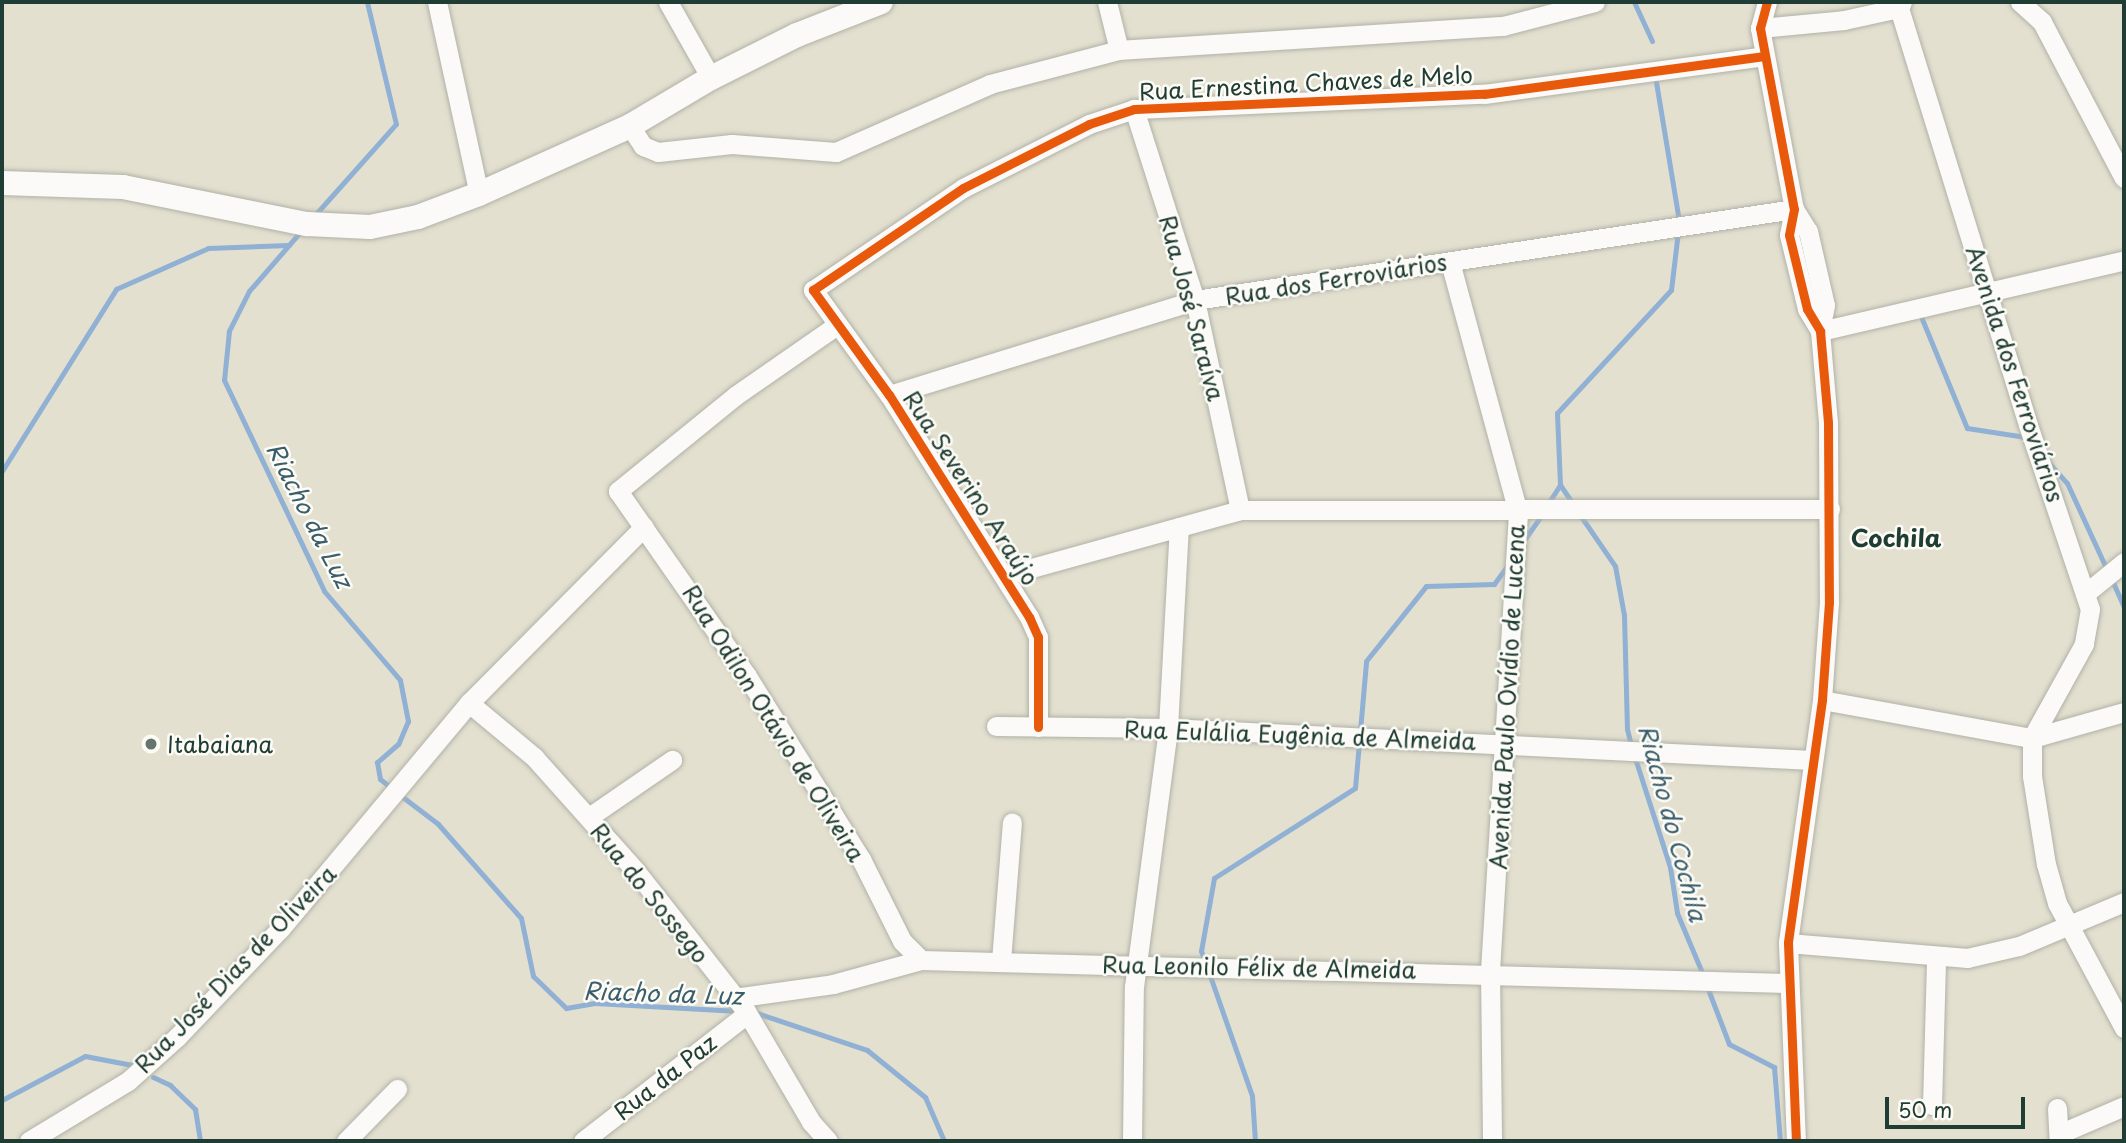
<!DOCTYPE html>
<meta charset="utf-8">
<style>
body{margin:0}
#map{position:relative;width:2126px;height:1143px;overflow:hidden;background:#e3e0d0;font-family:"Playpen Sans",sans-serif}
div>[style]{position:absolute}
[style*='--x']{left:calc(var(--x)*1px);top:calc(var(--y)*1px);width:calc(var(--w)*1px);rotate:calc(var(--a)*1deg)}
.stream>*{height:5px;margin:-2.5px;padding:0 2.5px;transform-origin:2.5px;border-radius:2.5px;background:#90b0d4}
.roads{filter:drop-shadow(0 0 2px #b0b2a6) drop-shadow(0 0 2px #b0b2a6)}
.minor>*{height:19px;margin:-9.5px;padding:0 9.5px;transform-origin:9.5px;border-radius:9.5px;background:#fbfaf8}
.major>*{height:24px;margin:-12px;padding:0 12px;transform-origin:12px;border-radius:12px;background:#fbfaf8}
.cycleway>*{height:9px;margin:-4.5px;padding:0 4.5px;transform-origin:4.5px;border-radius:4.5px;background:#e8590c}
.dots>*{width:19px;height:19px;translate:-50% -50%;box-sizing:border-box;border:4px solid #fdfcf7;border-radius:50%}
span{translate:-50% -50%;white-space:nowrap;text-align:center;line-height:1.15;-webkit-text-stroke:5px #fdfcf7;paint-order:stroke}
.street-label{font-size:23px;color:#1f3d34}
.poi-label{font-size:23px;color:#1f3d34}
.left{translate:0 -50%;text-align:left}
.water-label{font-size:24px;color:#3a5e6c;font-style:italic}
.neighbourhood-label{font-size:24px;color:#1f3d34;font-weight:700}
.frame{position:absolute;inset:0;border:4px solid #1f3d34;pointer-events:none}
.scale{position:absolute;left:1885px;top:1097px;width:140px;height:32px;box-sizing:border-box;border:4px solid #1f3d34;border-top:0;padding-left:9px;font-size:21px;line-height:24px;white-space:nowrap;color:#1f3d34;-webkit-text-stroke:5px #fdfcf7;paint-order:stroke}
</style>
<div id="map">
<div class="stream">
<i style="--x:1634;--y:2;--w:43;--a:65.2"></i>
<i style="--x:1656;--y:82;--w:141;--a:80.6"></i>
<i style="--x:314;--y:216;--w:123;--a:-48.3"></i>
<i style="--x:396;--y:124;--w:125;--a:-103.4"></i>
<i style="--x:301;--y:231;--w:79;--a:130.9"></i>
<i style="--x:249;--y:291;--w:45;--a:116.6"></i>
<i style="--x:229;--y:331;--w:49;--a:95.8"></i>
<i style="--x:224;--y:380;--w:233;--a:64.6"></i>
<i style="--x:324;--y:591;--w:117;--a:49.5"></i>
<i style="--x:400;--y:680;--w:42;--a:79"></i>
<i style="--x:408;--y:721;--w:25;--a:113"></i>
<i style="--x:398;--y:744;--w:28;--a:139"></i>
<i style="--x:377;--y:762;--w:17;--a:80"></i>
<i style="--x:380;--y:779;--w:11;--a:38"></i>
<i style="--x:1922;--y:319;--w:118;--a:67.6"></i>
<i style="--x:1967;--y:428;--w:59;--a:8.8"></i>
<i style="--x:2048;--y:462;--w:28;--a:48"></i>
<i style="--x:2067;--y:483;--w:96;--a:65.3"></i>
<i style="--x:2;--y:471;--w:215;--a:-57.9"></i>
<i style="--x:116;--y:289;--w:101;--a:-24"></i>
<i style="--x:208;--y:248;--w:81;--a:-2.1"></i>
<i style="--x:1573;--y:504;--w:23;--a:-124"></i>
<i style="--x:1560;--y:485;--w:72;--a:-92.4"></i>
<i style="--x:1557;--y:413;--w:168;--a:-47.2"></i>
<i style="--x:1671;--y:290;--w:59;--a:-83.2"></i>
<i style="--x:1547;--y:505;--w:24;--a:-57"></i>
<i style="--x:1580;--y:515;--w:62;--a:55.5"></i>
<i style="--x:1615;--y:566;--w:50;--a:79.6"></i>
<i style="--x:1624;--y:615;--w:114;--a:88.5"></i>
<i style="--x:1627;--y:729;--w:16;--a:76"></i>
<i style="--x:1522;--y:543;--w:35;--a:-55"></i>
<i style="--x:2111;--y:578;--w:32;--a:66"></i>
<i style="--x:1634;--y:755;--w:118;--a:72.2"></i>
<i style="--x:1670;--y:867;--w:47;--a:81.3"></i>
<i style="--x:1677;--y:913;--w:67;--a:67.2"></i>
<i style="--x:400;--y:795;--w:48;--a:37.3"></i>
<i style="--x:438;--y:824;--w:125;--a:48.6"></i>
<i style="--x:521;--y:918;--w:59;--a:78.3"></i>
<i style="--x:533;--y:976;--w:46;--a:44.1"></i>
<i style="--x:566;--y:1008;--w:29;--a:-10"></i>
<i style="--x:595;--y:1003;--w:143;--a:3.2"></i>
<i style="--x:1206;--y:964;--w:14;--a:-111"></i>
<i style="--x:1201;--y:951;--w:74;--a:-79.9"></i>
<i style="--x:1214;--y:878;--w:167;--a:-32.6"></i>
<i style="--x:1355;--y:788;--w:127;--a:-85"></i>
<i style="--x:1366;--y:661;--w:96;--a:-51.3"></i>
<i style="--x:1426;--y:586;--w:68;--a:-1.7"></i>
<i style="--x:1494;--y:584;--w:26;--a:-54"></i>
<i style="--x:1209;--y:973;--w:130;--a:70.7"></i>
<i style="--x:1252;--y:1096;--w:45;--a:86.2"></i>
<i style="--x:1706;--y:984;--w:64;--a:69"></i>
<i style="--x:1729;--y:1044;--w:51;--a:27.1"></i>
<i style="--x:1774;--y:1067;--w:74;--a:85.4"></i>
<i style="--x:751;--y:1011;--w:122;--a:18.6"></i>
<i style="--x:867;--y:1050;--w:75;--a:39"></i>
<i style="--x:925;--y:1097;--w:48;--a:66.6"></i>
<i style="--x:153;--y:1077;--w:19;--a:25"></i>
<i style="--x:170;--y:1085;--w:35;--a:44"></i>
<i style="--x:195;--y:1109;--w:32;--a:81"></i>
<i style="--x:2;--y:1100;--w:94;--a:-27.9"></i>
<i style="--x:85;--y:1056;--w:48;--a:10.8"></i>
</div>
<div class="roads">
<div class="minor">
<i style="--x:437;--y:2;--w:197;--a:77.7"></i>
<i style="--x:668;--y:2;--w:87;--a:60.5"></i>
<i style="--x:1107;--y:2;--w:49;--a:76"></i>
<i style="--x:1767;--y:2;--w:27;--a:105"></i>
<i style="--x:1760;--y:28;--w:184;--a:79.4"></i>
<i style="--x:1794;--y:209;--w:26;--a:101"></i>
<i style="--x:1789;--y:235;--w:76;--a:76.3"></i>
<i style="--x:1807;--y:309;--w:26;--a:59"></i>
<i style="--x:1820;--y:331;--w:92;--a:85"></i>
<i style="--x:1828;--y:423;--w:179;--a:89.7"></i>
<i style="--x:1829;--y:602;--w:98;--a:94.1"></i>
<i style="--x:1822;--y:700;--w:245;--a:98"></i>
<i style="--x:1788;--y:943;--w:198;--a:87.7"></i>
<i style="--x:1902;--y:2;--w:7;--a:117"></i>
<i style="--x:1899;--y:8;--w:436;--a:72.8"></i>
<i style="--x:2028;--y:425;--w:194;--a:71.4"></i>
<i style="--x:2090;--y:609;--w:36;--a:100"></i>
<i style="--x:2084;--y:644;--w:107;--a:119"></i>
<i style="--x:2032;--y:738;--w:38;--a:90"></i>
<i style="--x:2032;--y:776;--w:89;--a:81"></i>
<i style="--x:2046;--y:864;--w:41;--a:74.2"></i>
<i style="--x:2057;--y:903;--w:142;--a:61.8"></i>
<i style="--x:2020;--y:2;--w:30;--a:42"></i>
<i style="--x:2042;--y:22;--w:176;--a:62.3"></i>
<i style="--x:1760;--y:28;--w:84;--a:-5.4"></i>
<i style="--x:1844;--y:20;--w:56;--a:-12.3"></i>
<i style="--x:1134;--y:109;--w:201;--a:72.3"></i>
<i style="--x:1195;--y:300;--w:215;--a:77.9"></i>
<i style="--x:630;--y:126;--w:24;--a:57"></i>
<i style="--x:643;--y:146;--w:16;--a:22"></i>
<i style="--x:658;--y:152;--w:74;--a:-6.2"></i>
<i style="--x:732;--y:144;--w:104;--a:4.4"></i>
<i style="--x:836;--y:152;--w:168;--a:-23.8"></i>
<i style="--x:990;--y:84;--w:133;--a:-14.8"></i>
<i style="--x:1119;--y:50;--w:385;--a:-3.6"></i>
<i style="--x:1503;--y:26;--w:95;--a:-14.6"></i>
<i style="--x:1794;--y:209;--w:26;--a:58"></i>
<i style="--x:1808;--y:231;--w:76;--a:77.1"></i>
<i style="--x:1825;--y:305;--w:26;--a:101"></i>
<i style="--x:1450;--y:262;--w:260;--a:74.8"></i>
<i style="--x:1518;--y:513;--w:460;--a:93.5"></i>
<i style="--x:1490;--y:972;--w:169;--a:89.3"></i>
<i style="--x:837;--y:325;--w:124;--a:145.2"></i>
<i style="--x:735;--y:396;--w:151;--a:140.9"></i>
<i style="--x:618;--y:491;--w:226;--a:55.1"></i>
<i style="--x:747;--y:676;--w:216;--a:58.1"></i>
<i style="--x:861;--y:859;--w:92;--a:63.4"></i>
<i style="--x:902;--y:941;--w:27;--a:45"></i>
<i style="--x:1820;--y:331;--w:312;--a:-13.1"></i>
<i style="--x:889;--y:395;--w:320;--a:-17.2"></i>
<i style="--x:1195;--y:300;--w:606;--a:-8.64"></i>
<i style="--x:1006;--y:575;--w:243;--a:-15.5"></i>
<i style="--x:1240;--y:510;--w:590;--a:-0.1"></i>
<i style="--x:2086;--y:593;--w:49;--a:-39.2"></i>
<i style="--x:1822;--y:700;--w:213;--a:10.3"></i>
<i style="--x:2032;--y:738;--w:96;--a:-15.8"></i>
<i style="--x:469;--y:703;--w:85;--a:39.7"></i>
<i style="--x:534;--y:757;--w:152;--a:48.2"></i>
<i style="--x:635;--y:870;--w:179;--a:51.8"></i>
<i style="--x:746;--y:1011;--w:129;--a:59.6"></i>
<i style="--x:811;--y:1122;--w:25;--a:48"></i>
<i style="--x:996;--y:726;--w:172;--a:0.7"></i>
<i style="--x:1168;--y:728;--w:645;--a:2.84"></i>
<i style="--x:1038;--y:727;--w:90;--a:-90"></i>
<i style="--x:1038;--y:637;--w:22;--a:-114"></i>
<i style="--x:1029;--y:617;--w:262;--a:-122.2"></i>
<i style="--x:889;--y:395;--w:130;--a:-125.9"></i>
<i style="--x:813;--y:290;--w:181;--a:-34.2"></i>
<i style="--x:963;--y:188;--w:141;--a:-26.9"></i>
<i style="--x:1089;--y:124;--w:47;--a:-18.4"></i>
<i style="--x:1134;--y:109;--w:350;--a:-2.5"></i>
<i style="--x:1484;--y:94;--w:283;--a:-7.7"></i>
<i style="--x:589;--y:817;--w:101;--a:-34.5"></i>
<i style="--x:1788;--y:943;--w:180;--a:4.8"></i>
<i style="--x:1967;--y:958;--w:53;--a:-13"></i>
<i style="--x:2019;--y:946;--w:114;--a:-22.7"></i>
<i style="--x:1001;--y:961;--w:139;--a:-85.5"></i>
<i style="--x:734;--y:998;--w:100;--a:-8"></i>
<i style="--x:833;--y:984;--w:91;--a:-15.3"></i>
<i style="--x:921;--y:960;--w:866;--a:1.52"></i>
<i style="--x:1932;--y:1105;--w:146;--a:-88.4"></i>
<i style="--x:2057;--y:1108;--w:33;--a:87"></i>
<i style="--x:2059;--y:1134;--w:71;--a:-23.3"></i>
<i style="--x:29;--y:1141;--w:116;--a:-31.2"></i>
<i style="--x:128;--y:1081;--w:66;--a:-41.9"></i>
<i style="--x:177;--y:1037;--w:149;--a:-46.4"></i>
<i style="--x:280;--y:929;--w:295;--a:-50.1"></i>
<i style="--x:469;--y:703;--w:248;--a:-45.2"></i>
<i style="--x:346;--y:1141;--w:73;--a:-45.6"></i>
<i style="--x:583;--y:1141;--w:207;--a:-37.8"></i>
<i style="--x:1132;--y:1141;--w:154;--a:-89.3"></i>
<i style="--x:1134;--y:987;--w:261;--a:-82.5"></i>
<i style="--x:1168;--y:728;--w:201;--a:-86.9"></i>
</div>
<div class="major">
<i style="--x:2;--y:183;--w:121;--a:1.9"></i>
<i style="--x:123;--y:187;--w:188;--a:11.4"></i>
<i style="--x:307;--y:224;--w:63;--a:2.7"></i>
<i style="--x:370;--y:227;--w:49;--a:-11.8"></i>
<i style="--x:418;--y:217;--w:65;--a:-20.7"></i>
<i style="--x:479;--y:194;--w:166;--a:-24.2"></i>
<i style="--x:630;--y:126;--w:94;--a:-30.7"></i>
<i style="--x:711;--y:78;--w:96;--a:-26.6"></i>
<i style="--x:797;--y:35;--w:90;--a:-21.4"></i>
</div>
</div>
<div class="cycleway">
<i style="--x:1767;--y:2;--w:27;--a:105"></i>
<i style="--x:1760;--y:28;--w:184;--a:79.4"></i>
<i style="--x:1794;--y:209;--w:26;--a:101"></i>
<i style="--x:1789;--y:235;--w:76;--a:76.3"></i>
<i style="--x:1807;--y:309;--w:26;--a:59"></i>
<i style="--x:1820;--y:331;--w:92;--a:85"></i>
<i style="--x:1828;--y:423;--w:179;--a:89.7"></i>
<i style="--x:1829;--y:602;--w:98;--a:94.1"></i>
<i style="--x:1822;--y:700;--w:245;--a:98"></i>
<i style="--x:1788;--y:943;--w:198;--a:87.7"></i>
<i style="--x:1038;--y:727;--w:90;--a:-90"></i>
<i style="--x:1038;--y:637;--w:22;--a:-114"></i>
<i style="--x:1029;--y:617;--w:262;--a:-122.2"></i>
<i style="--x:889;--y:395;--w:130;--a:-125.9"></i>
<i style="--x:813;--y:290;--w:181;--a:-34.2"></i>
<i style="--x:963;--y:188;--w:141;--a:-26.9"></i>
<i style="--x:1089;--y:124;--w:47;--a:-18.4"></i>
<i style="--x:1134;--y:109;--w:350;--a:-2.5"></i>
<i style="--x:1484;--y:94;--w:283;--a:-7.7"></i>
</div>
<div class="dots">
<i style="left:151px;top:744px;background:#64766b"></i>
</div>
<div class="street-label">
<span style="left:1306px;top:83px;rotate:-3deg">Rua Ernestina Chaves de Melo</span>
<span style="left:1336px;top:279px;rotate:-9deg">Rua dos Ferroviários</span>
<span style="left:1192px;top:308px;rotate:75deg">Rua José Saraíva</span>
<span style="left:2015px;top:374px;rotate:72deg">Avenida dos Ferroviários</span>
<span style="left:971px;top:488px;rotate:57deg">Rua Severino Araújo</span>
<span style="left:1507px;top:697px;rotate:-87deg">Avenida Paulo Ovídio de Lucena</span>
<span style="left:774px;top:723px;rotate:58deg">Rua Odilon Otávio de Oliveira</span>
<span style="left:1300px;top:735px;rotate:2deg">Rua Eulália Eugênia de Almeida</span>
<span style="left:650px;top:893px;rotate:51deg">Rua do Sossego</span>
<span style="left:1259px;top:967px;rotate:1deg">Rua Leonilo Félix de Almeida</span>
<span style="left:235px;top:969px;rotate:-46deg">Rua José Dias de Oliveira</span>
<span style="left:665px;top:1077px;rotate:-38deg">Rua da Paz</span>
</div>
<div class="poi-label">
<span class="left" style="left:167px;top:744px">Itabaiana</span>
</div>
<div class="water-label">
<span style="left:310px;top:515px;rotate:63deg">Riacho da Luz</span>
<span style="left:1673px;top:823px;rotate:75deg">Riacho do Cochila</span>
<span style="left:663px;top:993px;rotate:2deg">Riacho da Luz</span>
</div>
<div class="neighbourhood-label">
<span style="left:1896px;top:538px">Cochila</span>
</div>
<div class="frame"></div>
<div class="scale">50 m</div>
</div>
